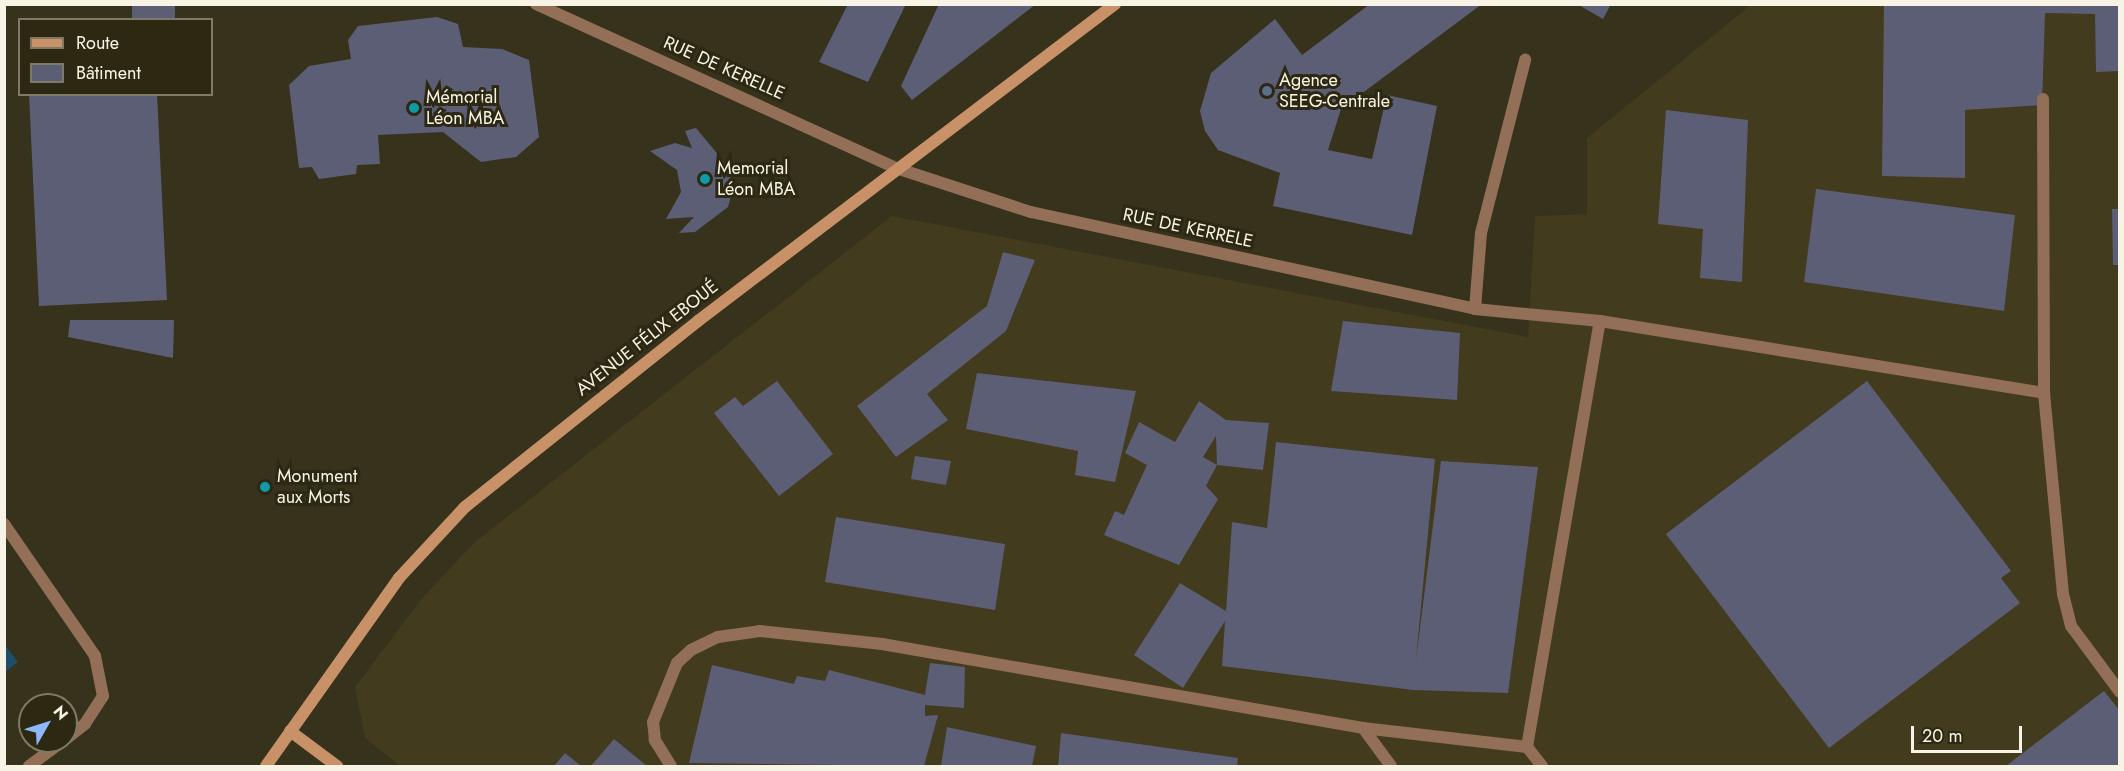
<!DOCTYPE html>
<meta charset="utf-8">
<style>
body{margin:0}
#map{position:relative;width:2124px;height:771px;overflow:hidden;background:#37321b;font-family:Jost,sans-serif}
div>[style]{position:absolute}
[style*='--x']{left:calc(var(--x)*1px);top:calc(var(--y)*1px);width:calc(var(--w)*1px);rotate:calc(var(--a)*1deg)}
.built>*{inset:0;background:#423b1d}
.water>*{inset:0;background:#1e4e69}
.building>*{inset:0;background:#5c5e75}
.lane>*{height:12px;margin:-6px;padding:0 6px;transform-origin:6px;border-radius:6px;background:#926f56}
.street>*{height:12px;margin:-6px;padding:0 6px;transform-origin:6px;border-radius:6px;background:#926f56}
.secondary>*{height:12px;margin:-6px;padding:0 6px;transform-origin:6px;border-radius:6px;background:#c89168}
.dots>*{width:16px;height:16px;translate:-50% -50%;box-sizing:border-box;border:3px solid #2d2811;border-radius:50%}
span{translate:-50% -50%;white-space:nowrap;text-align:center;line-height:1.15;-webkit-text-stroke:6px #2d2811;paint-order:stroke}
.street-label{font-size:18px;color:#f7f4e6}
.poi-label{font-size:18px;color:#f7f4e6}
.left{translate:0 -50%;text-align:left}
.frame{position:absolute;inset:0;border:6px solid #f7f4e6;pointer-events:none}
.legend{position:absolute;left:18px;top:18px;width:195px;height:78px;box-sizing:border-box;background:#2d2811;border:2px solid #7e7a66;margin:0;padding:8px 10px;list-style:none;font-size:18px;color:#f7f4e6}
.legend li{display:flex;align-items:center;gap:12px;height:30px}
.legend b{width:30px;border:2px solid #7e7a66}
.north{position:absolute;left:18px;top:693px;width:60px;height:60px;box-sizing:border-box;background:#2d2811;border:2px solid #7e7a66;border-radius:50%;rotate:51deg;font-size:16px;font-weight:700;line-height:24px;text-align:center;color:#f7f4e6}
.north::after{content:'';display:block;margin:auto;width:21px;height:27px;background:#8db9fc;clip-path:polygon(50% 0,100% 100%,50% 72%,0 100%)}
.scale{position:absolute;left:1911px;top:726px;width:111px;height:27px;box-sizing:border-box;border:3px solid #f7f4e6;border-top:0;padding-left:8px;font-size:18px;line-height:21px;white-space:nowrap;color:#f7f4e6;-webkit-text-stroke:4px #2d2811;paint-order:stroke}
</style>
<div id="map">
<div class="built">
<i style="clip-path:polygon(1752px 4px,2119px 5px,2119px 766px,400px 766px,365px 738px,355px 687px,423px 597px,475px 542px,892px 216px,1528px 337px,1535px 216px,1587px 214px,1587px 138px)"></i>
</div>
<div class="water">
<i style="clip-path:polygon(5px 645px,18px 662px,5px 672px)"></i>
</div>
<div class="building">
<i style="clip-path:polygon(132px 4px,175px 4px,175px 20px,132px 20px)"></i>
<i style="clip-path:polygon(848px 4px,906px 4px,868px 82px,819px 62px)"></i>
<i style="clip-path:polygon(939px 4px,1036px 4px,912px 100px,901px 86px)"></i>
<i style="clip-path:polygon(1370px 4px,1482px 4px,1341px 109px,1328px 150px,1372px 159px,1387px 95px,1437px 106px,1412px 235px,1273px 206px,1280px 173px,1218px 150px,1205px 131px,1200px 111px,1211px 73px,1275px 19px,1302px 55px)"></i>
<i style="clip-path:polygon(1577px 4px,1611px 4px,1603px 19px)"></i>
<i style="clip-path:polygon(1884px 4px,2120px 4px,2120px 71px,2096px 72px,2095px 14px,2045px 13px,2042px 105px,1965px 110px,1965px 178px,1882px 176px)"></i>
<i style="clip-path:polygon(437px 17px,458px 24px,463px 47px,502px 49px,529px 60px,539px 137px,516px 157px,481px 162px,443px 132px,378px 135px,380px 164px,357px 165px,356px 174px,319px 179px,312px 167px,299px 168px,289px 85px,309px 66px,351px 59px,348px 40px,358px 26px)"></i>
<i style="clip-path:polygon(29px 94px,157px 94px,167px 300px,39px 306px)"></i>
<i style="clip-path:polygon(1666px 110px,1748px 120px,1742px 282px,1700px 278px,1703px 229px,1658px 224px)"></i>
<i style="clip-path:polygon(696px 128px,730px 169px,733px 189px,728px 207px,695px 232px,679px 233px,694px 217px,666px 219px,681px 192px,677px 170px,650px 151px,675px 143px,692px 148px,685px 131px)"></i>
<i style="clip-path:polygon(1816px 189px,2015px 215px,2004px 311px,1804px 282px)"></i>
<i style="clip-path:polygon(2112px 209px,2120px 209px,2120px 265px,2113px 265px)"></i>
<i style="clip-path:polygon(1003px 252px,1035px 260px,1006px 331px,927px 394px,948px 420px,896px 457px,857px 406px,987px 306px)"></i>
<i style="clip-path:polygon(70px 320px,174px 320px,173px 358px,68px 337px)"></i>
<i style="clip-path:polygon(1343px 321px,1460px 333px,1457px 400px,1331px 391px)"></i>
<i style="clip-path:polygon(977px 373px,1136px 391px,1115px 482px,1075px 475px,1078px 451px,966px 429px)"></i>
<i style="clip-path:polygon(777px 381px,833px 454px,779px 496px,714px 413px,735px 397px,743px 406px)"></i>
<i style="clip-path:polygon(1867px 381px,2011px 571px,2001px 578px,2020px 603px,1829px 748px,1666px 534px)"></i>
<i style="clip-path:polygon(1199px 401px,1226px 420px,1269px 423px,1263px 470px,1217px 465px,1216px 436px,1203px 457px,1217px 465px,1206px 486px,1218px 499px,1179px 565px,1104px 535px,1115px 511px,1124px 515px,1147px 465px,1125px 453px,1139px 422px,1175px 442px)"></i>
<i style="clip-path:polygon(1276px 442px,1435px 459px,1416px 660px,1441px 461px,1538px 467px,1508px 693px,1413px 690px,1222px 666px,1225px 621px,1183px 688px,1134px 655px,1180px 583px,1226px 611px,1232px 522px,1267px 528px)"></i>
<i style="clip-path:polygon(915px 456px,951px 461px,946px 485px,911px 479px)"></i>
<i style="clip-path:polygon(836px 517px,1005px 544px,995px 610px,825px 582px)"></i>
<i style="clip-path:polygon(930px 663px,965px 667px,964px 708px,925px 705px,925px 716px,938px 715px,924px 766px,689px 763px,712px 665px,794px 684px,797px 676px,825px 681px,829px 670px,925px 695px)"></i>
<i style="clip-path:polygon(2104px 691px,2120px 711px,2120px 766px,2006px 766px)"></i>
<i style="clip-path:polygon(947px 727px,1036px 746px,1032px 766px,941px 766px)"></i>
<i style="clip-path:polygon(1061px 733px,1238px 758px,1237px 766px,1058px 766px)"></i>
<i style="clip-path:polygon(614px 739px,647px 766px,591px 766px)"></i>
<i style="clip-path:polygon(565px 753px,581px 766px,554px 766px)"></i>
</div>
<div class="lane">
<i style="--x:2043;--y:99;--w:294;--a:89.8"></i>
<i style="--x:2044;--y:393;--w:202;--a:84.6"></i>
<i style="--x:2063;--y:594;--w:33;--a:76"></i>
<i style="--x:2071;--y:626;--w:82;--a:53.4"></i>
<i style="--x:1475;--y:309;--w:126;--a:5.5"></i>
<i style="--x:1600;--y:321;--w:450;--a:9.2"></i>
<i style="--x:1363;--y:728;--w:47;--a:53.6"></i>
<i style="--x:671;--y:766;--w:31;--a:-122"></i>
<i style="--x:655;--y:740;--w:18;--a:-96"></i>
<i style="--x:653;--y:722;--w:64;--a:-67.9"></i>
<i style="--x:677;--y:663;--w:19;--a:-43"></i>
<i style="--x:691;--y:650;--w:30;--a:-26"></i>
<i style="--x:718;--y:637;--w:42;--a:-8.1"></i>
<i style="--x:760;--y:631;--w:123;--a:6.1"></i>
<i style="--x:882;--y:644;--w:488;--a:9.9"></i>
<i style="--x:1363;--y:728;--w:165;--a:6.6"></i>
<i style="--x:1542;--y:766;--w:24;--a:-128"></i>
<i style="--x:1527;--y:747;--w:432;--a:-80.3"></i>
</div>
<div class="street">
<i style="--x:536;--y:4;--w:396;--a:24.5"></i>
<i style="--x:896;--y:168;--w:142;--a:18.1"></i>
<i style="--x:1031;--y:212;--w:454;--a:12.3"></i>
<i style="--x:1475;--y:309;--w:76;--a:-85.5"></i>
<i style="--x:1481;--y:233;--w:179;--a:-75.7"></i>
<i style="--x:4;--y:524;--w:160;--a:55.4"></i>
<i style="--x:95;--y:656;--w:41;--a:78.7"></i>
<i style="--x:103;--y:696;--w:33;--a:123"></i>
<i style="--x:85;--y:724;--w:24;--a:142"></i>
<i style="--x:29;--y:766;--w:42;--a:-36.3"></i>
</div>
<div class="secondary">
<i style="--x:290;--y:731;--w:59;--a:36.7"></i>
<i style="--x:266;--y:766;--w:230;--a:-54.7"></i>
<i style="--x:399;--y:578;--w:97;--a:-47.1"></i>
<i style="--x:465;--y:507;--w:298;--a:-38.6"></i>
<i style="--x:698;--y:321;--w:524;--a:-37.24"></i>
</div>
<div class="dots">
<i style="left:1267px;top:91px;background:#5c6f8a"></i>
<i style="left:414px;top:108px;background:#0f9aa8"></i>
<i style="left:705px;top:179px;background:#0f9aa8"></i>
<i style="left:265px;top:487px;background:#0f9aa8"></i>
</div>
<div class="street-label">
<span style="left:724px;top:68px;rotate:24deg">RUE DE KERELLE</span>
<span style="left:1188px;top:228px;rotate:12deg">RUE DE KERRELE</span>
<span style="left:647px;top:338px;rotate:-38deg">AVENUE FÉLIX EBOUÉ</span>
</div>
<div class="poi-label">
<span class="left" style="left:1279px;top:91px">Agence<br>SEEG-Centrale</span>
<span class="left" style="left:426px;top:108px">Mémorial<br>Léon MBA</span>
<span class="left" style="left:717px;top:179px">Memorial<br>Léon MBA</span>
<span class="left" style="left:277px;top:487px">Monument<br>aux Morts</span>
</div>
<div class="frame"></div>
<ul class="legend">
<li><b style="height:8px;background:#c89168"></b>Route</li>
<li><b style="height:16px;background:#5c5e75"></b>Bâtiment</li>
</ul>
<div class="north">N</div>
<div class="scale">20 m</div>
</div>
